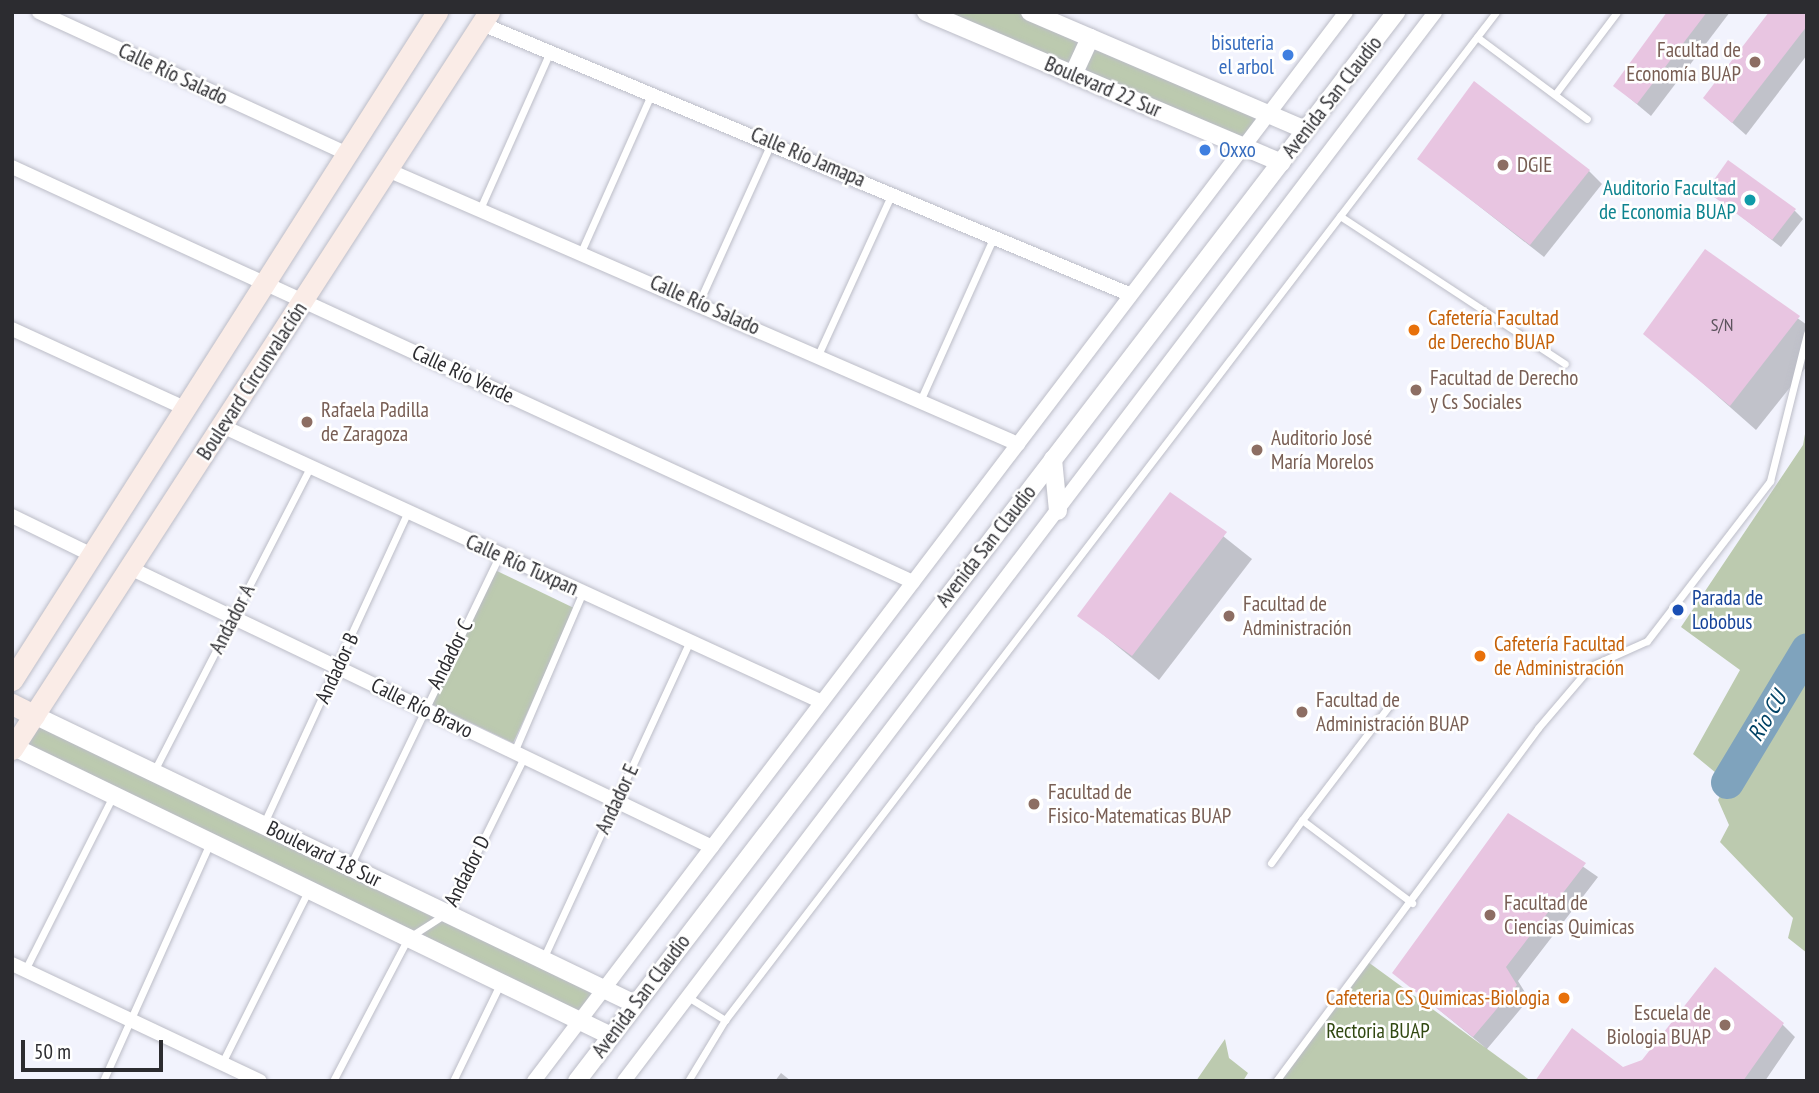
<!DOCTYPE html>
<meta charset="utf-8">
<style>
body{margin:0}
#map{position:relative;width:1819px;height:1093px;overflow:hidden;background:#f2f3fd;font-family:"PT Sans Narrow",sans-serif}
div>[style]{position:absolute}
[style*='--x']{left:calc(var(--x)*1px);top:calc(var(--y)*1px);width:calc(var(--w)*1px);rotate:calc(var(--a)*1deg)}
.green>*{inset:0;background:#bccaaf}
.shadow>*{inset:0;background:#0003}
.river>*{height:33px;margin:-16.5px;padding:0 16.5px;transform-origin:16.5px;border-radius:16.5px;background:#7fa3bd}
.building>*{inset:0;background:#e8c5e1}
.roads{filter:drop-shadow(0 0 2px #bcbdc7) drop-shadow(0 0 2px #bcbdc7)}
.service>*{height:7px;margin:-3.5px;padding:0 3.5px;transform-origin:3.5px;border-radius:3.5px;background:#fff}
.minor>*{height:14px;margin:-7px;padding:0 7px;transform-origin:7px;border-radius:7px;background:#fff}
.tertiary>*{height:18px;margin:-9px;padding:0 9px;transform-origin:9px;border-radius:9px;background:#fff}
.secondary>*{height:21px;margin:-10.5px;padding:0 10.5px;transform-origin:10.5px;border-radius:10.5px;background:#faece7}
.dots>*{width:19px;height:19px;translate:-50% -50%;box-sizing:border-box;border:4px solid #fff;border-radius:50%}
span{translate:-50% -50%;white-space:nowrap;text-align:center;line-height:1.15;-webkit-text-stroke:5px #fff;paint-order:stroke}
.number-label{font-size:18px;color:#5b525c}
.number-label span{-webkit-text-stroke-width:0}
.shop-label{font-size:21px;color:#366cbe}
.right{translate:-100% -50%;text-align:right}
.left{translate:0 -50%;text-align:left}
.education-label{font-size:21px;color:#785e54}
.street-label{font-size:21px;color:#2c2c30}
.culture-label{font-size:21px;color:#0d838f}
.food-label{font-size:21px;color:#c56008}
.transit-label{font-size:21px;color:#164399}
.park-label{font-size:21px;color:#314811}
.water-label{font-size:23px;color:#004265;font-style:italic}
.frame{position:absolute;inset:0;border:14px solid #2c2c30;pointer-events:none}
.scale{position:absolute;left:21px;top:1040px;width:142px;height:32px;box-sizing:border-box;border:4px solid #2c2c30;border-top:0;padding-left:9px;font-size:21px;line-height:24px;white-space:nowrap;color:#2c2c30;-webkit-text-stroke:5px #fff;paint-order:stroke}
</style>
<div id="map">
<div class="green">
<i style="clip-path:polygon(928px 12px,1029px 12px,1269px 114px,1244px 147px)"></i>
<i style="clip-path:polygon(1807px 423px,1807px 953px,1788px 938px,1793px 918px,1720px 842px,1729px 825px,1718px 800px,1727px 782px,1693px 754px,1740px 670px,1681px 627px,1803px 445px)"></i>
<i style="clip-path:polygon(495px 570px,576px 609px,513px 743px,432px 704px)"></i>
<i style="clip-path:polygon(39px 715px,604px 989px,580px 1021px,17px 750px)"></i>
<i style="clip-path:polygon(1368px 962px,1531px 1081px,1276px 1081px)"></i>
<i style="clip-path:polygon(1225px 1039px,1229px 1058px,1248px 1073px,1243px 1081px,1196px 1081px)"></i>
</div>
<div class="shadow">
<i style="clip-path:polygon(1669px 12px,1730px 12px,1651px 116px,1615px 86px)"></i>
<i style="clip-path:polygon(1807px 12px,1807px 55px,1746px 135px,1719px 111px)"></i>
<i style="clip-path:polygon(1419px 159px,1589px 171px,1602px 184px,1544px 257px)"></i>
<i style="clip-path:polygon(1708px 191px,1795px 211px,1803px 219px,1781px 247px)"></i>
<i style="clip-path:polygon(1705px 251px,1807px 325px,1807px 366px,1756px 430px,1646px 333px)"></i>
<i style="clip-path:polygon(1170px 494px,1252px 559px,1159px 680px,1079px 615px)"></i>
<i style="clip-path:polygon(1509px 815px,1598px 877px,1518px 981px,1529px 999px,1487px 1049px,1394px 973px)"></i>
<i style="clip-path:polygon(1782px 1024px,1795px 1037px,1765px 1081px,1539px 1081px,1623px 1068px)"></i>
<i style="clip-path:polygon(781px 1073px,791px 1081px,775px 1081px)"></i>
</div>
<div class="river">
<i style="--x:1727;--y:782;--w:155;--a:-59"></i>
</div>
<div class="building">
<i style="clip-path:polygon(1667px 12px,1707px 12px,1637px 104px,1613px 86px)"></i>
<i style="clip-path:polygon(1769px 12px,1807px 12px,1807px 26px,1732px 123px,1703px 98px)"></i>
<i style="clip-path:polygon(1474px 81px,1590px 170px,1530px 245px,1417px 159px)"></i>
<i style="clip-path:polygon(1728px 160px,1796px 209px,1772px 240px,1706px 191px)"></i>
<i style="clip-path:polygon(1705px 249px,1800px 316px,1730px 406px,1643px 334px)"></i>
<i style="clip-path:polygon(1170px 492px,1227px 532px,1132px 656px,1077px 616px)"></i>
<i style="clip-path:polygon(1508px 813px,1586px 863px,1506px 967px,1517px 985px,1473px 1037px,1392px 973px)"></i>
<i style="clip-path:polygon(1715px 967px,1784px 1023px,1743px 1081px,1535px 1081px,1572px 1028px,1623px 1067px,1642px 1060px)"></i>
</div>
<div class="roads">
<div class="service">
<i style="--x:1477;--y:37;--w:137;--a:36.7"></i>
<i style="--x:1556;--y:93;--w:101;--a:-53"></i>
<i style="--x:480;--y:209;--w:170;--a:-66"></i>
<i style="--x:1340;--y:216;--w:269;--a:33.3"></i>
<i style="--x:581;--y:252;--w:172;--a:-66"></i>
<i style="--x:699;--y:302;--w:175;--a:-65.6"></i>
<i style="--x:818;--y:355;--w:178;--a:-65.4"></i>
<i style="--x:920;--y:401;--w:181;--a:-65.8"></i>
<i style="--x:1392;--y:702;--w:148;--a:127.3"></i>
<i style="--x:1302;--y:820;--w:138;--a:37"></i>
<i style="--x:514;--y:752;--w:174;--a:-66.7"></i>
<i style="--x:154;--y:771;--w:342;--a:-62.8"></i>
<i style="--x:264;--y:823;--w:343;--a:-65.2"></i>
<i style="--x:1271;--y:863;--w:53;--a:-54.2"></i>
<i style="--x:350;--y:866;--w:344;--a:-64.3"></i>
<i style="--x:543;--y:959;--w:353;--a:-65.2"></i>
<i style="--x:25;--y:970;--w:195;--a:-63.2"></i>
<i style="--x:688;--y:997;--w:44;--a:31.9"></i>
<i style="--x:222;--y:1063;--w:192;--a:-63.4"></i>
<i style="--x:103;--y:1081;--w:261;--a:-65.8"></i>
<i style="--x:333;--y:1081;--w:161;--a:-62.3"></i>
<i style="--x:408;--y:938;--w:46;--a:-32.7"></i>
<i style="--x:447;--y:913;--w:174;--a:-63.7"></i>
<i style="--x:453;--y:1081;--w:108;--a:-64.1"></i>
<i style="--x:688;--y:1081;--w:71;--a:-58.8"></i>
<i style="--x:725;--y:1020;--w:1269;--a:-52.59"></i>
<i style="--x:1276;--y:1081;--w:440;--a:-53.4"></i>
<i style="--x:1538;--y:728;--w:82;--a:-49.5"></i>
<i style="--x:1591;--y:666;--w:61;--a:-24.1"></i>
<i style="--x:1647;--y:641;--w:202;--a:-52.4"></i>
<i style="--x:1770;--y:481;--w:152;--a:-75.9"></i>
</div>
<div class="minor">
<i style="--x:39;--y:12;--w:337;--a:24.7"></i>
<i style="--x:482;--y:24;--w:703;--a:22.66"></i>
<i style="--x:12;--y:167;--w:992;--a:24.73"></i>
<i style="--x:390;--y:171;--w:685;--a:23.5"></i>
<i style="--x:12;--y:329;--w:187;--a:24.6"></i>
<i style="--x:222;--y:426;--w:660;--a:24.7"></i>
<i style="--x:12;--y:516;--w:87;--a:26"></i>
<i style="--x:132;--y:569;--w:643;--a:25.61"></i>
<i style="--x:12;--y:964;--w:274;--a:25.3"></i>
<i style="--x:534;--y:1081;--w:1342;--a:-52.78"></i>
<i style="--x:624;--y:1081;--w:1342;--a:-52.81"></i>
</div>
<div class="tertiary">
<i style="--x:926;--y:12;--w:386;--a:23"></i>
<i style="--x:1030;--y:12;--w:299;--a:23.2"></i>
<i style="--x:1073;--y:75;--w:41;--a:-65.3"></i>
<i style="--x:1053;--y:459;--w:52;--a:84.5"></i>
<i style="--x:34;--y:715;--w:667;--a:25.68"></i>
<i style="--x:14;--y:747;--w:663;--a:25.83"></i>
<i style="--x:577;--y:1081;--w:1347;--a:-52.54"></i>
</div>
<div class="secondary">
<i style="--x:12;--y:680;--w:792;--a:-57.53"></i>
<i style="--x:12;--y:704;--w:25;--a:27"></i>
<i style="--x:12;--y:749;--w:878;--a:-57.09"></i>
</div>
</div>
<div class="dots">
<i style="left:1288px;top:55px;background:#3f7fe0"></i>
<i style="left:1755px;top:62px;background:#8d6e63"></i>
<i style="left:1205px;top:150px;background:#3f7fe0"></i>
<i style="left:1503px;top:165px;background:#8d6e63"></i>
<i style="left:1750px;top:200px;background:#0f9aa8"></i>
<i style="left:1414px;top:330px;background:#e8710a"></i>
<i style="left:1416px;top:390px;background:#8d6e63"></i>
<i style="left:307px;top:422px;background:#8d6e63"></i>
<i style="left:1257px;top:450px;background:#8d6e63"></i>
<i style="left:1678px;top:610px;background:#1a4fb4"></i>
<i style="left:1229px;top:616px;background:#8d6e63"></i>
<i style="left:1480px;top:656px;background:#e8710a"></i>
<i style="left:1302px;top:712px;background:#8d6e63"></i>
<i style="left:1034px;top:804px;background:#8d6e63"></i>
<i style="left:1490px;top:915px;background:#8d6e63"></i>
<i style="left:1564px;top:998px;background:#e8710a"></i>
<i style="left:1725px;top:1025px;background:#8d6e63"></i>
</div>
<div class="number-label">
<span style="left:1722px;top:325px">S/N</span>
</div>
<div class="shop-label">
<span class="right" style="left:1274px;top:55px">bisuteria<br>el arbol</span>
<span class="left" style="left:1219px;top:150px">Oxxo</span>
</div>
<div class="education-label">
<span class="right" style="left:1741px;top:62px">Facultad de<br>Economía BUAP</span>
<span class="left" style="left:1517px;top:165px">DGIE</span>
<span class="left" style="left:1430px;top:390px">Facultad de Derecho<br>y Cs Sociales</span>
<span class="left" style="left:321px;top:422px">Rafaela Padilla<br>de Zaragoza</span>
<span class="left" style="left:1271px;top:450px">Auditorio José<br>María Morelos</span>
<span class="left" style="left:1243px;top:616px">Facultad de<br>Administración</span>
<span class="left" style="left:1316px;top:712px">Facultad de<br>Administración BUAP</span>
<span class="left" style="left:1048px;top:804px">Facultad de<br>Fisico-Matematicas BUAP</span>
<span class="left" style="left:1504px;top:915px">Facultad de<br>Ciencias Quimicas</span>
<span class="right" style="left:1711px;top:1025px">Escuela de<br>Biologia BUAP</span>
</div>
<div class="street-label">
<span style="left:173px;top:74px;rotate:25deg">Calle Río Salado</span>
<span style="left:1103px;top:87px;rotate:23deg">Boulevard 22 Sur</span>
<span style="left:1332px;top:97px;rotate:-52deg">Avenida San Claudio</span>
<span style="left:808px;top:157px;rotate:23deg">Calle Río Jamapa</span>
<span style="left:705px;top:305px;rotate:24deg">Calle Río Salado</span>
<span style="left:463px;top:374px;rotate:25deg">Calle Río Verde</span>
<span style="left:252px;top:381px;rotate:-57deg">Boulevard Circunvalación</span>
<span style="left:986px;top:546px;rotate:-52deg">Avenida San Claudio</span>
<span style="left:522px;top:565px;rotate:24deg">Calle Río Tuxpan</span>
<span style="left:232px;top:619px;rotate:-63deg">Andador A</span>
<span style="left:450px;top:654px;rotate:-63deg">Andador C</span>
<span style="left:337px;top:668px;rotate:-65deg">Andador B</span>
<span style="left:422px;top:708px;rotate:26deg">Calle Río Bravo</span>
<span style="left:617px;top:799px;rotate:-65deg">Andador E</span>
<span style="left:324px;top:854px;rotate:26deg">Boulevard 18 Sur</span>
<span style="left:467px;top:871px;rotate:-63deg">Andador D</span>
<span style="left:641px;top:996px;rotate:-53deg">Avenida San Claudio</span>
</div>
<div class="culture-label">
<span class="right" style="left:1736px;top:200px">Auditorio Facultad<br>de Economia BUAP</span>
</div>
<div class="food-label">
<span class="left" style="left:1428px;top:330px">Cafetería Facultad<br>de Derecho BUAP</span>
<span class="left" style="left:1494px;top:656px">Cafetería Facultad<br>de Administración</span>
<span class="right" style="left:1550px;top:998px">Cafeteria CS Quimicas-Biologia</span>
</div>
<div class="transit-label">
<span class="left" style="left:1692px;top:610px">Parada de<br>Lobobus</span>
</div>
<div class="park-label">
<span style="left:1378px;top:1031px">Rectoria BUAP</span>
</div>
<div class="water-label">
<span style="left:1767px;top:716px;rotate:-59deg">Rio CU</span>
</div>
<div class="frame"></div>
<div class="scale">50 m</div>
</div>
